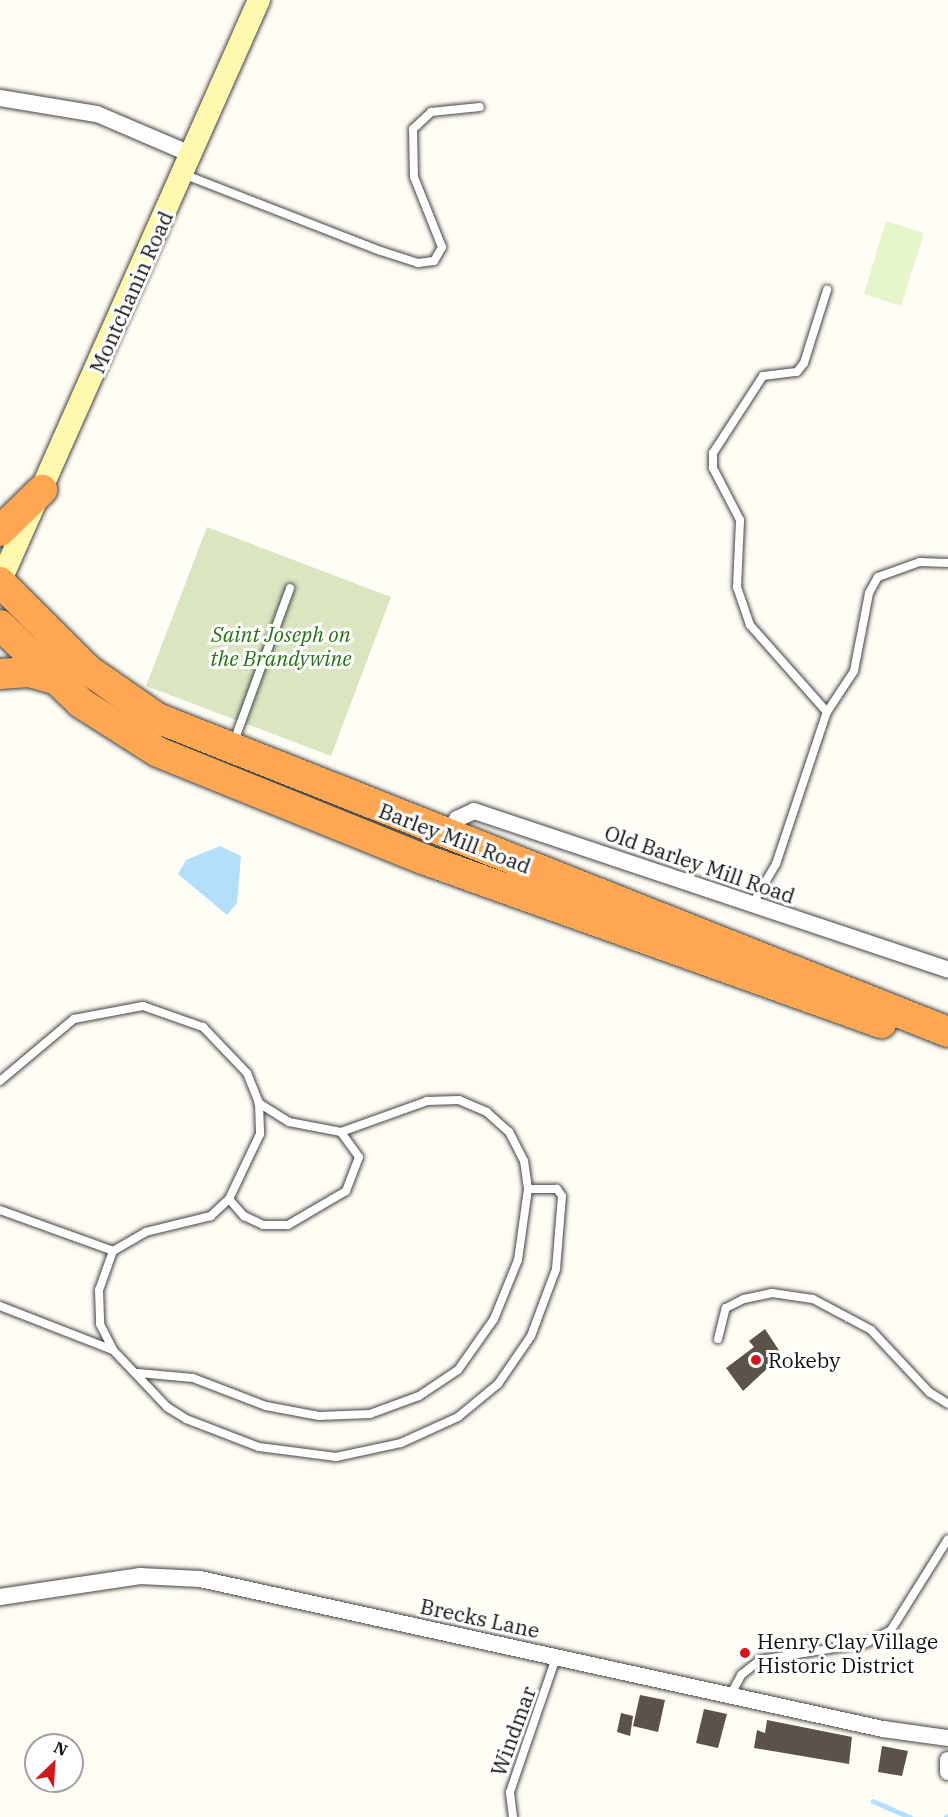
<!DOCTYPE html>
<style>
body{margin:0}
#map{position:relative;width:948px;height:1817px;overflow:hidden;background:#fffdf5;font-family:"IBM Plex Serif",serif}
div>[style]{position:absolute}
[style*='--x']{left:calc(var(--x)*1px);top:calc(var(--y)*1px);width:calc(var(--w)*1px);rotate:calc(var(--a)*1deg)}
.cemetery>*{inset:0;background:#d9e6c1}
.pitch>*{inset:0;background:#e6f5cc}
.water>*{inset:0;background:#b3dffd}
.stream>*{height:4.5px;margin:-2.25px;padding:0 2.25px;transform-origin:2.25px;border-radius:2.25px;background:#b3dffd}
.building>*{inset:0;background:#5b524c}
.roads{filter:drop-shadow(0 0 2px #444) drop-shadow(0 0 2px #444)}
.lane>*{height:8px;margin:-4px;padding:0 4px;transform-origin:4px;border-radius:4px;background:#fff}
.street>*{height:16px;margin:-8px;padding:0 8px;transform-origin:8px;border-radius:8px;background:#fff}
.secondary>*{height:22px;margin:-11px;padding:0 11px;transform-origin:11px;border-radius:11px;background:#fff9b0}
.highway>*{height:30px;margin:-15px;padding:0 15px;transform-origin:15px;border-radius:15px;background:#ffa753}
.dots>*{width:16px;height:16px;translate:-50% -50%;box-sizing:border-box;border:3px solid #fff;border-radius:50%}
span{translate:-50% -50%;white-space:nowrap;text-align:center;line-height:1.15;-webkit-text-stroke:6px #fff;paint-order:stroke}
.street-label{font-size:21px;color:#111}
.park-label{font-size:21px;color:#287218;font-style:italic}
.poi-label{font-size:21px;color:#111}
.left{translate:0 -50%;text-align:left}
.north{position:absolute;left:24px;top:1733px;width:60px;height:60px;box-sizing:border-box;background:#fff;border:2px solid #a0a0a0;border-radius:50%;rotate:25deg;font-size:16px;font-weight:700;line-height:24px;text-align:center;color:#111}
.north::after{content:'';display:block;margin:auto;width:21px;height:27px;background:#d3171a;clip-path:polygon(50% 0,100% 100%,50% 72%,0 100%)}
</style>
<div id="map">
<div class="cemetery">
<i style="clip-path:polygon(207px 527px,391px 597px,331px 756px,146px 686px)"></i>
</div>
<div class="pitch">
<i style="clip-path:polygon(886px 221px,924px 233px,901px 306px,864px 294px)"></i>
</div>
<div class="water">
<i style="clip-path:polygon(220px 846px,241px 856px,237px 903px,227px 915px,178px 874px,186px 860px)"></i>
</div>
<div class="stream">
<i style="--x:873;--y:1801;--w:40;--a:23.4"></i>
<i style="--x:946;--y:1817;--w:2;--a:-27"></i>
</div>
<div class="building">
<i style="clip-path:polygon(765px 1329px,782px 1355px,743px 1391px,726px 1368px,754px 1347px,749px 1341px)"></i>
<i style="clip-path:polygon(640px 1695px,665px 1700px,658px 1732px,633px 1726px)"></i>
<i style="clip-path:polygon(704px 1709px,727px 1714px,718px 1748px,696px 1743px)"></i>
<i style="clip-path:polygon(621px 1713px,633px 1716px,630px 1736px,617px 1732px)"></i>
<i style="clip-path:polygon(767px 1720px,852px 1737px,849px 1764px,754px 1748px,757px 1730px,765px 1733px)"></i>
<i style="clip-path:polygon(882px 1746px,908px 1751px,902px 1776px,878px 1772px)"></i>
</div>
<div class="roads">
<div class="lane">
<i style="--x:183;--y:174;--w:212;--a:21.3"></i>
<i style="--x:381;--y:251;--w:39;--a:18"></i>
<i style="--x:418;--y:263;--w:16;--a:-7"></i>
<i style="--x:434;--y:261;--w:16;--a:-60"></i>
<i style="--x:442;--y:247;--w:75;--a:-111.8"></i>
<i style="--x:414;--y:177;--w:48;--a:-91.2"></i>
<i style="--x:413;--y:129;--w:25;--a:-43"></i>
<i style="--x:431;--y:112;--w:49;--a:-5.8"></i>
<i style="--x:827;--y:712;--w:49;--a:-56.6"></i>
<i style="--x:854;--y:671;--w:79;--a:-79.1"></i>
<i style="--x:869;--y:593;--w:18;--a:-61"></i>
<i style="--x:878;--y:577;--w:45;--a:-19.7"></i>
<i style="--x:920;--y:562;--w:28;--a:2"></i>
<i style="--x:233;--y:744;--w:166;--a:-69.9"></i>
<i style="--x:752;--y:905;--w:48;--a:-59.7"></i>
<i style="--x:776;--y:864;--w:160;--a:-71.5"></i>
<i style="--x:827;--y:712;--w:116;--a:-131.5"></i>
<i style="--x:750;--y:625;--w:40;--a:-108.9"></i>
<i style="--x:737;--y:587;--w:67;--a:-87.4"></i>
<i style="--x:740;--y:520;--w:59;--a:-117.4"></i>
<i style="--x:713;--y:468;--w:15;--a:-90"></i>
<i style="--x:713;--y:453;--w:92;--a:-57"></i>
<i style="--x:763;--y:376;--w:34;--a:-7"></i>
<i style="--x:797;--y:372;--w:11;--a:-52"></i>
<i style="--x:804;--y:363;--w:77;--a:-72.5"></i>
<i style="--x:0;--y:1081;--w:97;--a:-40"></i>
<i style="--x:74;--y:1019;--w:70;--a:-10.7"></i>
<i style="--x:143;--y:1006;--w:64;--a:19.3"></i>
<i style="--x:203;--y:1027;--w:64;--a:46.3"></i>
<i style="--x:247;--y:1073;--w:32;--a:68"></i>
<i style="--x:259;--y:1103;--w:31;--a:88"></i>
<i style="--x:260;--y:1134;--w:72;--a:115.5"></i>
<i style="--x:229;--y:1199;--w:23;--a:49"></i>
<i style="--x:244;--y:1216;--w:21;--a:25"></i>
<i style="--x:263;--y:1225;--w:25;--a:0"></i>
<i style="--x:288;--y:1225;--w:67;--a:-30.4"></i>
<i style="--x:346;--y:1191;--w:36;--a:-69"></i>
<i style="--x:359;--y:1157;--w:31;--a:-126"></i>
<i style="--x:341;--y:1132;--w:53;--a:-169.1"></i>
<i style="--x:289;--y:1122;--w:36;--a:-148"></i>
<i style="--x:229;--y:1199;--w:25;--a:137"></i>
<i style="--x:211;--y:1216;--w:67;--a:166.2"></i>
<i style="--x:146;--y:1232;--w:38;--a:150"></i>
<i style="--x:113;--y:1251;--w:41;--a:109.7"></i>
<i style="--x:99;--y:1290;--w:34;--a:88"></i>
<i style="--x:100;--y:1324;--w:29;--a:63"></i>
<i style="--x:113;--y:1350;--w:79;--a:46.5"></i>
<i style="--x:167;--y:1407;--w:22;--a:32"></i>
<i style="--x:186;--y:1419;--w:78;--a:21"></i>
<i style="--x:259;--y:1447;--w:78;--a:7.4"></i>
<i style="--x:336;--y:1457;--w:66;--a:-12.2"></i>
<i style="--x:401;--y:1443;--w:63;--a:-24.5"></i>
<i style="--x:458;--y:1417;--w:52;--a:-39.5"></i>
<i style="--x:498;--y:1384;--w:58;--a:-55.5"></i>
<i style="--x:531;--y:1336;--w:72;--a:-69.5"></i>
<i style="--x:556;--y:1269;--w:73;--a:-85.3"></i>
<i style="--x:562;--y:1196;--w:9;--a:-126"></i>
<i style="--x:557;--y:1189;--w:29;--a:180"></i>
<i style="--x:0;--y:1210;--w:120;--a:19.9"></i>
<i style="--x:0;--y:1306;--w:121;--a:21.3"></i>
<i style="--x:718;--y:1339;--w:32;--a:-76"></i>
<i style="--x:726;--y:1308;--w:20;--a:-27"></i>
<i style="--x:744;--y:1299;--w:29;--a:-12"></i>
<i style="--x:772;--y:1293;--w:41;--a:8.3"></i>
<i style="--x:813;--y:1299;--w:66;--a:28.1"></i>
<i style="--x:871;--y:1330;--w:85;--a:46.9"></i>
<i style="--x:929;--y:1392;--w:22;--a:32"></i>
<i style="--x:138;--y:1373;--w:55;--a:5.2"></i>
<i style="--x:193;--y:1378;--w:78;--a:21"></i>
<i style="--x:266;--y:1406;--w:54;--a:10.7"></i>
<i style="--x:319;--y:1416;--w:51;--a:-2.2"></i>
<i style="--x:370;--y:1414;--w:52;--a:-20.2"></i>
<i style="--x:419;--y:1396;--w:47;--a:-33.7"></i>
<i style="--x:458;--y:1370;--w:62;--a:-54.8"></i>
<i style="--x:494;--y:1319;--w:64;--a:-67.9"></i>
<i style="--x:518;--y:1260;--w:72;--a:-82"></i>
<i style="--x:528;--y:1189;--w:28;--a:-98"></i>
<i style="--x:524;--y:1161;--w:33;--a:-117"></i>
<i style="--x:509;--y:1132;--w:30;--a:-138"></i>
<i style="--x:487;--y:1112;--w:30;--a:-157"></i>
<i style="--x:459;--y:1100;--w:32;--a:178"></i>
<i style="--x:427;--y:1101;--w:91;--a:160.2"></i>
<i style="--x:730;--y:1696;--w:24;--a:-62"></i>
<i style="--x:741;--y:1675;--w:24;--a:-38"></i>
<i style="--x:760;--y:1660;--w:107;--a:-9.1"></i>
<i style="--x:866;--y:1643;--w:28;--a:-27"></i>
<i style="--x:891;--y:1630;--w:107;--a:-57.9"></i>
<i style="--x:513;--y:1817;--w:25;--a:-97"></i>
<i style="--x:510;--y:1792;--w:142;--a:-71.1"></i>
</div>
<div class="street">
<i style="--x:0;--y:98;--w:98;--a:9.4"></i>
<i style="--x:97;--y:114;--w:102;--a:23.1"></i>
<i style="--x:446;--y:835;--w:19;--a:-55"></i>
<i style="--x:457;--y:819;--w:19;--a:-25"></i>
<i style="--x:474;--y:811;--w:500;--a:18.5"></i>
<i style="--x:0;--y:1597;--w:142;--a:-8.5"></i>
<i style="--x:140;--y:1576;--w:60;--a:2.9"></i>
<i style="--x:200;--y:1579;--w:699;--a:12.39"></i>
<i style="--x:883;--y:1729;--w:66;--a:7.9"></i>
<i style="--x:948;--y:1760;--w:12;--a:90"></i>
</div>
<div class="secondary">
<i style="--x:0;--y:582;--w:637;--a:-66.01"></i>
</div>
<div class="highway">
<i style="--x:0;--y:531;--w:59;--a:-44.3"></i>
<i style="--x:0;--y:582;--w:124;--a:45"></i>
<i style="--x:88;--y:670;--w:84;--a:34.8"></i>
<i style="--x:157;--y:718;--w:851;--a:21.65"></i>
<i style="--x:0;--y:625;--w:112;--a:43.9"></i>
<i style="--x:81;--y:703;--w:91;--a:32.5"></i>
<i style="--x:158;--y:752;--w:286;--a:22"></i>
<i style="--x:423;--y:859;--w:487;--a:19.7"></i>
<i style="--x:0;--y:674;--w:29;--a:-4"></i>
<i style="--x:29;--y:672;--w:24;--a:15"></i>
</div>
</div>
<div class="dots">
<i style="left:756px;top:1360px;background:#d3171a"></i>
<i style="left:745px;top:1653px;background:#d3171a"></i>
</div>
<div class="street-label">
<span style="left:131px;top:292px;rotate:-66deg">Montchanin Road</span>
<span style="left:455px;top:838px;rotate:21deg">Barley Mill Road</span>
<span style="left:700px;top:864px;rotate:19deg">Old Barley Mill Road</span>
<span style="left:480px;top:1618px;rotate:12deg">Brecks Lane</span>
<span style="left:513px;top:1731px;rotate:-70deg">Windmar</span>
</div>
<div class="park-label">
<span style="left:281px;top:646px">Saint Joseph on<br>the Brandywine</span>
</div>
<div class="poi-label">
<span class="left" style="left:768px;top:1360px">Rokeby</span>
<span class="left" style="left:757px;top:1653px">Henry Clay Village<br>Historic District</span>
</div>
<div class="north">N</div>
</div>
